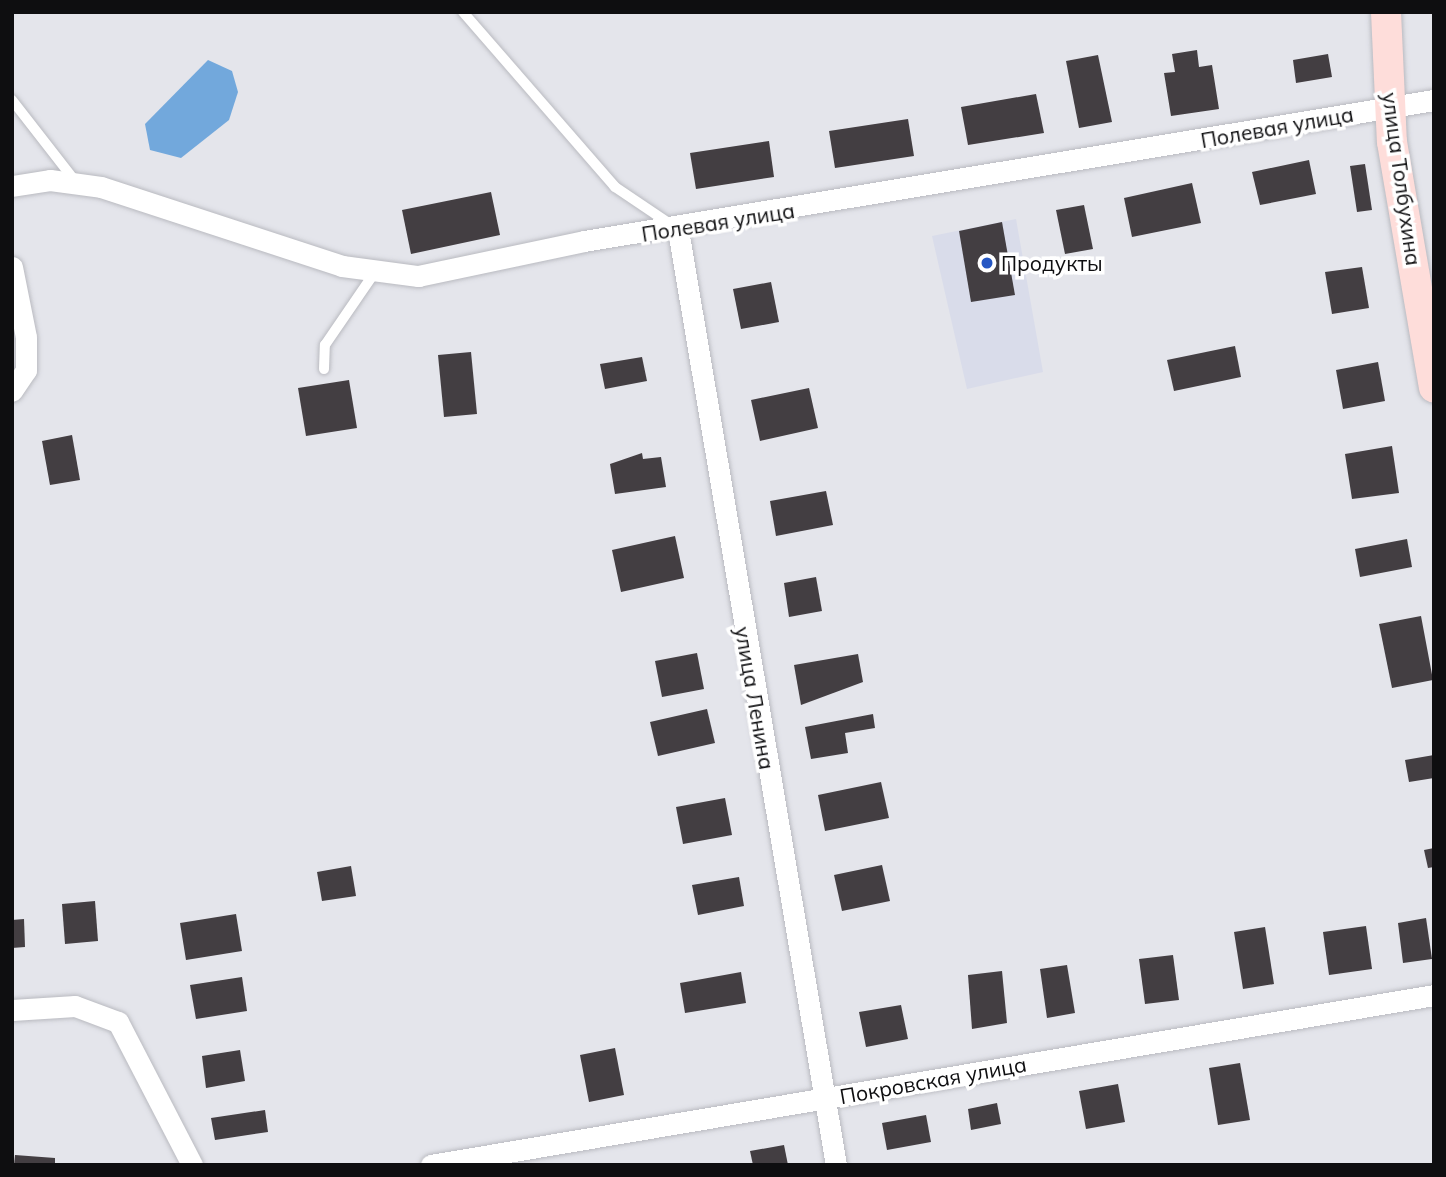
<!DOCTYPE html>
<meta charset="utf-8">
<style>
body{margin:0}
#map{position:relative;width:1446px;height:1177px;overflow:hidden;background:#e4e5eb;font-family:Mulish,sans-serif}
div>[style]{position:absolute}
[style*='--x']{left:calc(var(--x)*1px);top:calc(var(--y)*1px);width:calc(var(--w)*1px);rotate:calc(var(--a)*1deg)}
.built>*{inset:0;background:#d9dcea}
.water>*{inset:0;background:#72a8dc}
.building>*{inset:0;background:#433e42}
.roads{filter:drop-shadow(0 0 2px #b9bac0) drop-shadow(0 0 2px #b9bac0)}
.service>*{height:10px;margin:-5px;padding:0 5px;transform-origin:5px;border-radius:5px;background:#fff}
.minor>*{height:21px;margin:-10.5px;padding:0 10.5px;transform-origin:10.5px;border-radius:10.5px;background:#fff}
.secondary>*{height:30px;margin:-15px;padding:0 15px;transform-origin:15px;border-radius:15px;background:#feddda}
.dots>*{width:19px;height:19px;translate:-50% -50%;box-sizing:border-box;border:4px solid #fff;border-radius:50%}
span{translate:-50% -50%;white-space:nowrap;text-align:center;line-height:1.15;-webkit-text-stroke:7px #fff;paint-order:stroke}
.street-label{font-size:21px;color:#0e0e10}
.poi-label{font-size:21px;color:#0e0e10}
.left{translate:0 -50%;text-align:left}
.frame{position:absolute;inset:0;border:14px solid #0e0e10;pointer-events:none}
</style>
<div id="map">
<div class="built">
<i style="clip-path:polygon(1016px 219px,1043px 372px,967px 389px,932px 236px)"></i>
</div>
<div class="water">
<i style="clip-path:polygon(208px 60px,232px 71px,238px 92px,229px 120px,181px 158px,150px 150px,145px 124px)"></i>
</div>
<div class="building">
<i style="clip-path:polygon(1197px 50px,1199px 67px,1212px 65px,1219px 109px,1171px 116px,1164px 73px,1175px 72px,1172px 54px)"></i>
<i style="clip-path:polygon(1328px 54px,1332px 77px,1296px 83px,1293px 60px)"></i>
<i style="clip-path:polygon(1098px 55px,1112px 122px,1079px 128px,1066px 61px)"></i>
<i style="clip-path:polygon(1036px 94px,1044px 133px,968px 145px,961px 107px)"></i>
<i style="clip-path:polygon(908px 119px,914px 156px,835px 168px,829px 131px)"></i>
<i style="clip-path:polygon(769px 141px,774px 177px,696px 189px,690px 153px)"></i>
<i style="clip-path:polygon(1309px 160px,1316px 194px,1260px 205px,1252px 172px)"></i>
<i style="clip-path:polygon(1365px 164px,1372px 210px,1357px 212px,1350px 166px)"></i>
<i style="clip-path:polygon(1192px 183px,1201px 223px,1132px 237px,1124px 198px)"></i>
<i style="clip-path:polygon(491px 192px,500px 235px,411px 254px,402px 210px)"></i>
<i style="clip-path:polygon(1084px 205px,1093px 249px,1065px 254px,1056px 210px)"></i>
<i style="clip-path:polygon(1002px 222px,1015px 295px,971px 302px,959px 231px)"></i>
<i style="clip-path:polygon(1362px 267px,1369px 308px,1332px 314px,1325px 272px)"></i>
<i style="clip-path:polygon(771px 282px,779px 322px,741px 329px,733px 289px)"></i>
<i style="clip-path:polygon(1235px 346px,1241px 377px,1174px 391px,1167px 360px)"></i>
<i style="clip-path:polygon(471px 352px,477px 414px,444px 417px,438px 355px)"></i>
<i style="clip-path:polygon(642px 357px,647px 381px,605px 389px,600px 364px)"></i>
<i style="clip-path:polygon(1378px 362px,1385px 401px,1343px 409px,1336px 370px)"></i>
<i style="clip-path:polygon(349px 380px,357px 428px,306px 436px,298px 388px)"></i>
<i style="clip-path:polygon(809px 388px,818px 428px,760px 441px,751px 400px)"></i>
<i style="clip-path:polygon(72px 435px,80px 480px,50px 485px,42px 441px)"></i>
<i style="clip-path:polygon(1392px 446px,1399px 493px,1352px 499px,1345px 454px)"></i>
<i style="clip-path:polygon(642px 453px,643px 459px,661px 457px,666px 487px,615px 494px,610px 464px)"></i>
<i style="clip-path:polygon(826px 491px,833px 525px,776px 536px,770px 501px)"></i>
<i style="clip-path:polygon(675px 536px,684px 578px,621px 592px,612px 550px)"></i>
<i style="clip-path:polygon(1407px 539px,1412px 567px,1360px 577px,1355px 549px)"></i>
<i style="clip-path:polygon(816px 577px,822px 611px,789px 617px,784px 583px)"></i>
<i style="clip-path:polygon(1421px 616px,1433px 680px,1392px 688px,1379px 624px)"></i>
<i style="clip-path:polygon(697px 653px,704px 689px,662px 697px,655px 661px)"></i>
<i style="clip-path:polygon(858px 654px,863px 682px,801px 705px,794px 665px)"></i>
<i style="clip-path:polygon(707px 709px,715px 743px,658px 756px,650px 722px)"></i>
<i style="clip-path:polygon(873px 714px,875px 728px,845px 733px,848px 753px,811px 759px,805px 727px)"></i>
<i style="clip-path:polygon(1434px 755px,1434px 778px,1409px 782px,1405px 760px)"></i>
<i style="clip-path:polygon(881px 782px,889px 818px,825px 831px,818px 795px)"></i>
<i style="clip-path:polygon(725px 798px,732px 835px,683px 844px,676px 807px)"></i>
<i style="clip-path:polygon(1434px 848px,1434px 867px,1428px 868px,1424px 850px)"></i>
<i style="clip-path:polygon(882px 865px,890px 901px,842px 911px,834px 875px)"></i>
<i style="clip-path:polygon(351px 866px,356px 896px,322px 901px,317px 872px)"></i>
<i style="clip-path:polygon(739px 877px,744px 906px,698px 915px,692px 885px)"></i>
<i style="clip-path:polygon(95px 901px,98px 941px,65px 944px,62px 904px)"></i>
<i style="clip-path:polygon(236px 914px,242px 951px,186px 960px,180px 923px)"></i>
<i style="clip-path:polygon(1426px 918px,1432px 959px,1403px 963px,1398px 923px)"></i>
<i style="clip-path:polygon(24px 919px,25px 947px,12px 948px,12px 920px)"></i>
<i style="clip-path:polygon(1366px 926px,1372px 969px,1329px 975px,1323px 932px)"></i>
<i style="clip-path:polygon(1265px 927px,1274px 984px,1243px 989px,1234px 932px)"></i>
<i style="clip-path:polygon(1173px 955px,1179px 1000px,1145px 1004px,1139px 959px)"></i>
<i style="clip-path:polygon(1067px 965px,1075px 1013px,1047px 1018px,1040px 969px)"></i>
<i style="clip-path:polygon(1002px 971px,1007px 1023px,972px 1029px,968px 975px)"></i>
<i style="clip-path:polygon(741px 972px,746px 1003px,685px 1013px,680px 983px)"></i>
<i style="clip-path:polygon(242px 977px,247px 1011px,196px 1019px,190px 985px)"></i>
<i style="clip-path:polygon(901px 1005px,908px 1039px,866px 1047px,859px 1012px)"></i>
<i style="clip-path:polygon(615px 1048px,624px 1095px,589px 1102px,580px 1055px)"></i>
<i style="clip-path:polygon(240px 1050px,245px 1081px,206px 1088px,202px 1056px)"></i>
<i style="clip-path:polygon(1240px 1063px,1250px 1120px,1218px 1125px,1209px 1068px)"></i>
<i style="clip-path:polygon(1118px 1084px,1125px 1122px,1086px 1129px,1079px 1091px)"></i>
<i style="clip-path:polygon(997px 1103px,1001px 1124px,971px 1130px,968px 1109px)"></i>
<i style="clip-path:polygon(265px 1110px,268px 1132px,215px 1140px,211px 1118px)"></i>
<i style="clip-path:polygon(926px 1115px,931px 1142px,887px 1150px,882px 1123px)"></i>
<i style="clip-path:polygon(784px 1145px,788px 1165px,753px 1165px,750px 1151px)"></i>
<i style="clip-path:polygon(15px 1155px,55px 1158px,55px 1165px,14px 1165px)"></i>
</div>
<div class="roads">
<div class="service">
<i style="--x:463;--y:12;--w:232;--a:49"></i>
<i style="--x:615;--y:187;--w:66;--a:33.9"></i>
<i style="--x:12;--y:100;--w:103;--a:52.1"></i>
<i style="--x:324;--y:369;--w:24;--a:-88"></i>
<i style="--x:325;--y:345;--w:85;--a:-55.6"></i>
</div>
<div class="minor">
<i style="--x:12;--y:186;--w:38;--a:-9"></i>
<i style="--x:50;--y:180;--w:51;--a:7.8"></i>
<i style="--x:101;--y:187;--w:254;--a:18.1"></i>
<i style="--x:342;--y:266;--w:77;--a:7.5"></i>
<i style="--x:418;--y:276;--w:170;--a:-11.9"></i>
<i style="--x:584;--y:241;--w:862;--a:-9.42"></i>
<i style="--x:678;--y:230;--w:948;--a:80.41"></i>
<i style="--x:12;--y:267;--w:71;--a:78.7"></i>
<i style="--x:26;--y:337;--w:33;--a:90"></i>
<i style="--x:26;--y:370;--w:25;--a:124"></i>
<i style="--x:12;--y:1010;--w:63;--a:-3.6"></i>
<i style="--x:75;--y:1006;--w:46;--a:20.4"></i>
<i style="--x:118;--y:1022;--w:161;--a:62.6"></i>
<i style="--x:431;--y:1165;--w:1017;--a:-9.62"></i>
</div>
<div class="secondary">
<i style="--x:1386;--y:12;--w:130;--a:87.4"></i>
<i style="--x:1392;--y:142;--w:249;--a:80.3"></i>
</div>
</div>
<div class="dots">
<i style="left:987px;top:263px;background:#2556c3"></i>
</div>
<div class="street-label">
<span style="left:1277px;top:127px;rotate:-10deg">Полевая улица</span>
<span style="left:1402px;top:179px;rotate:82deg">улица Толбухина</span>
<span style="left:718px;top:222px;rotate:-9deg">Полевая улица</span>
<span style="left:755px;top:698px;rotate:80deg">улица Ленина</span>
<span style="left:933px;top:1080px;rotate:-10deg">Покровская улица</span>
</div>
<div class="poi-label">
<span class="left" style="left:1001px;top:263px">Продукты</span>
</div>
<div class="frame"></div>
</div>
